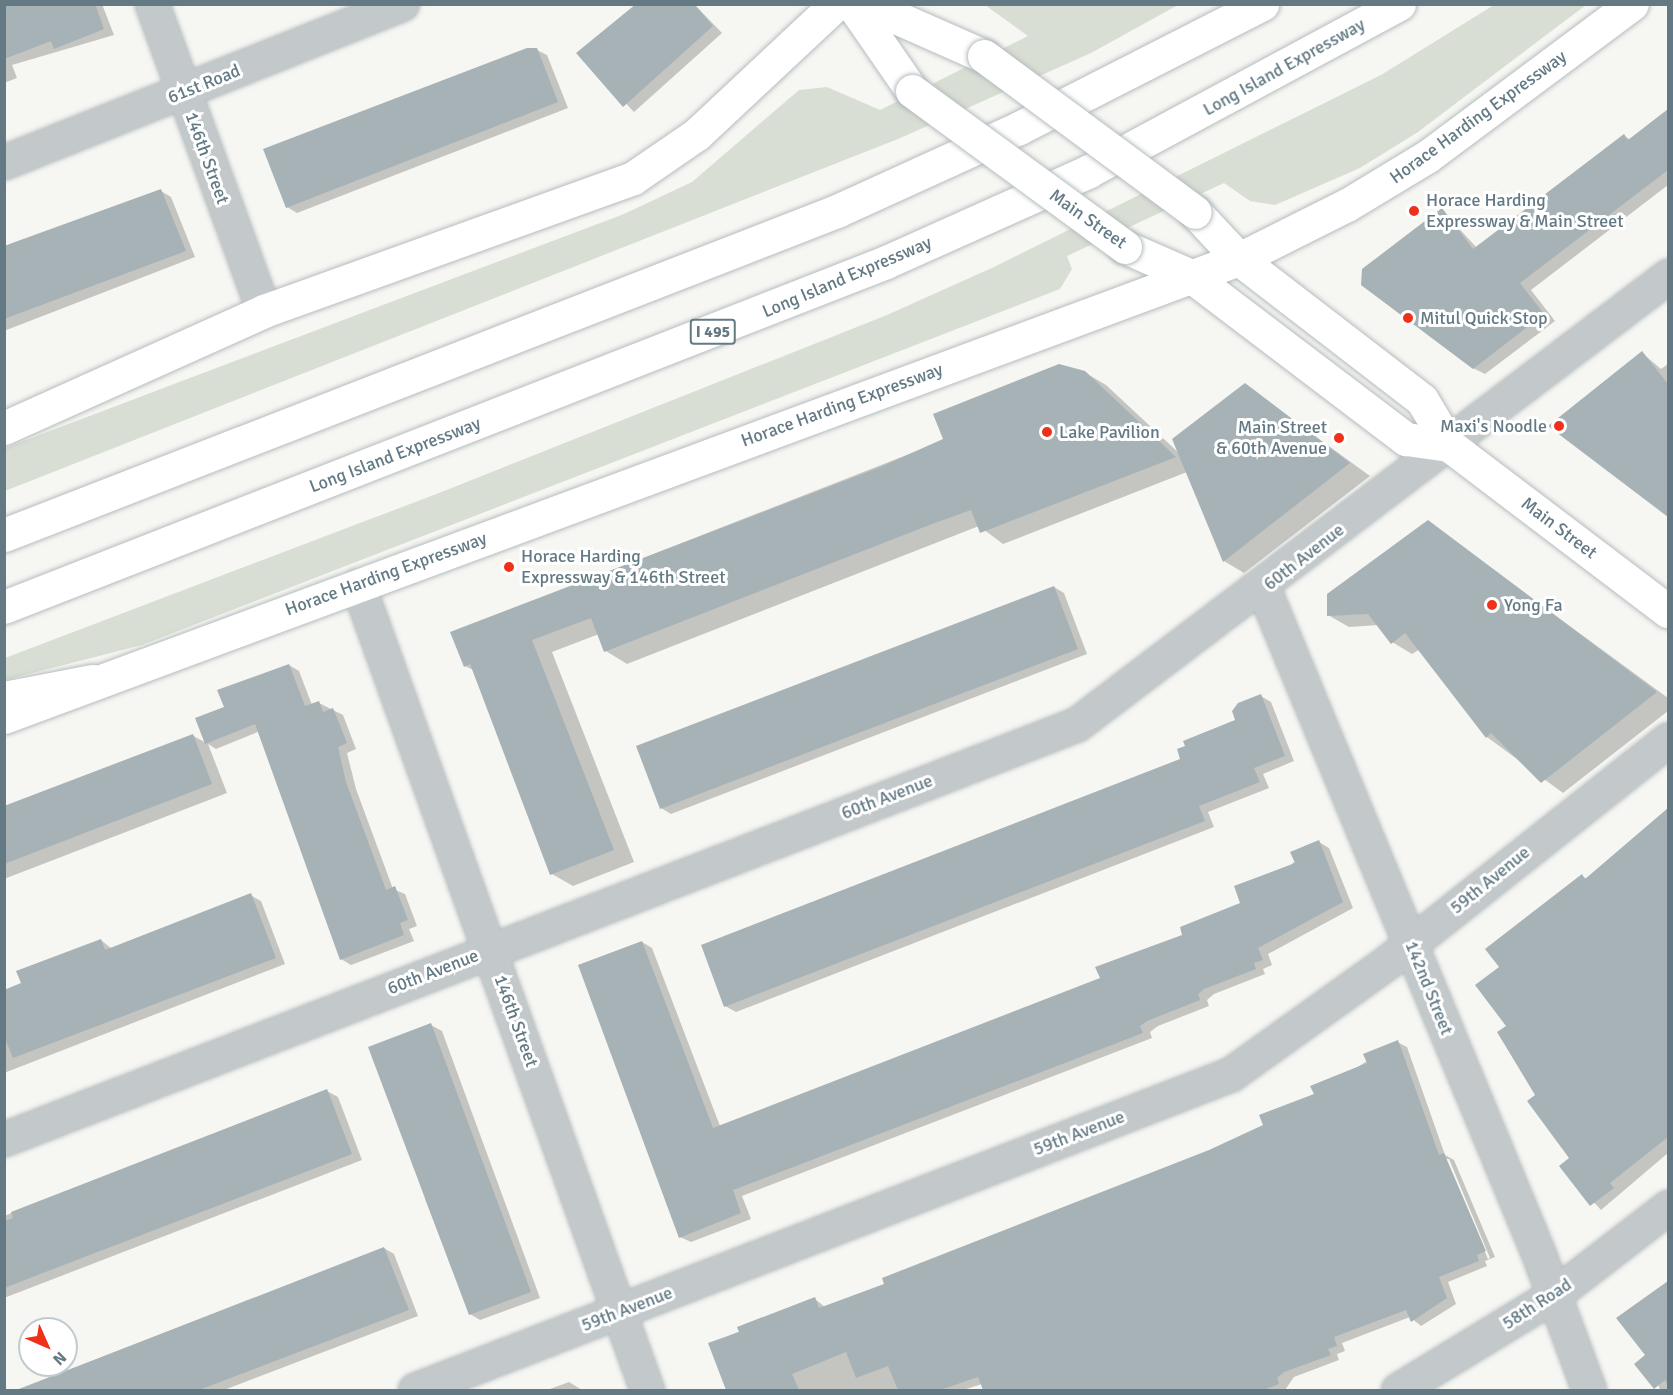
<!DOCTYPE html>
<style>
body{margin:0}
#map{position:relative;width:1673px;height:1395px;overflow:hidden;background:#f6f6f2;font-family:Signika,sans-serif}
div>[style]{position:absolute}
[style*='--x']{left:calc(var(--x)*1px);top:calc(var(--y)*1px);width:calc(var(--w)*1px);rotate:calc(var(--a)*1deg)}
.green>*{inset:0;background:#d8ded3}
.shadow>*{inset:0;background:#0003}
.building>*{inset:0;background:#a7b2b6}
.roads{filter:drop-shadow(0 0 2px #b5bcbf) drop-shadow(0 0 2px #b5bcbf)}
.minor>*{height:33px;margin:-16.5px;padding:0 16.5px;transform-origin:16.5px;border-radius:16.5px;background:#c3c8ca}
.secondary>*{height:33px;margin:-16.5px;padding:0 16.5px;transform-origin:16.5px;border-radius:16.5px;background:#fff}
.motorway>*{height:33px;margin:-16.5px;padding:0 16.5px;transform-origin:16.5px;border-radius:16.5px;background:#fff}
.bridges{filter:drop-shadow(0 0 2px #b5bcbf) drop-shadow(0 0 2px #b5bcbf)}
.secondary-bridge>*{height:33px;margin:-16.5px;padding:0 16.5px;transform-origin:16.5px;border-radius:16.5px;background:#fff}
.dots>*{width:16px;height:16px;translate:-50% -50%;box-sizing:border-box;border:3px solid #fff;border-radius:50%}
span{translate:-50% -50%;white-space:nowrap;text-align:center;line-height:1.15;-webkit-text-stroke:6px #fff;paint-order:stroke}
.shield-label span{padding:2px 4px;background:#fff;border:2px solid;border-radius:4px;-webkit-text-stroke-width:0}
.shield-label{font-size:16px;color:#637a85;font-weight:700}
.street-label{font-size:18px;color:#637a85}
.poi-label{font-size:18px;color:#637a85}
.left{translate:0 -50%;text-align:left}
.right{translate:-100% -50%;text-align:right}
.frame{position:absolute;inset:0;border:6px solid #637a85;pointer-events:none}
.north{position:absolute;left:18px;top:1317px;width:60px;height:60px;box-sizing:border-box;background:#fff;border:2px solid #c1cace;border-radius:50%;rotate:135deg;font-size:16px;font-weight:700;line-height:24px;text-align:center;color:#637a85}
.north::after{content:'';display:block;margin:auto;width:21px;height:27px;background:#ef3119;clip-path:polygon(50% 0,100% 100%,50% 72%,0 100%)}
</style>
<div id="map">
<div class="green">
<i style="clip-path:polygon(985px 5px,1178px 5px,1091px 53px,898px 139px,5px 491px,5px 448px,624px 214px,692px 182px,799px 90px,827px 87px,880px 110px,1028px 36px)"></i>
<i style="clip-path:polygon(1494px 5px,1586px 5px,1418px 132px,1360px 168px,1275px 205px,1250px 201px,1224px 183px,1067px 256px,1072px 269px,1060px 289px,142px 645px,5px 680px,5px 658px,439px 493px,887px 315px,994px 267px,1381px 75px)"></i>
</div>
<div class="shadow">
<i style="clip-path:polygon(4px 4px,102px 4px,114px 35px,12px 65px,17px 78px,4px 83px)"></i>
<i style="clip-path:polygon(694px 4px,722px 33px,634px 112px,578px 53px)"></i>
<i style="clip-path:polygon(537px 50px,547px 55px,568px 108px,297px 213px,287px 207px)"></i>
<i style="clip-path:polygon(1668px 110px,1668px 185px,1531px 290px,1555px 321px,1485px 374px,1473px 368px,1442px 210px,1477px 248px,1624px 136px,1631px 140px)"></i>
<i style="clip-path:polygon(161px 191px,171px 197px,195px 257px,4px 331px,4px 251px)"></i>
<i style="clip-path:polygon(1642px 353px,1661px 369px,1668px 364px,1668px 455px,1630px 485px)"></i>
<i style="clip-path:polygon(1084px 372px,1106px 385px,1180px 454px,1245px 385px,1370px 476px,1244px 573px,1224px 561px,1187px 472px,1003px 544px,979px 526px,627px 664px,606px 651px,599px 634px,552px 652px,634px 862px,573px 886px,552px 874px,475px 671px,465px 666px,452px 633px,945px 440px)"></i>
<i style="clip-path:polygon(1428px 522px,1668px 698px,1668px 711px,1563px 793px,1487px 737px,1420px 649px,1412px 654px,1392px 642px,1379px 625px,1349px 627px,1328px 615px)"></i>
<i style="clip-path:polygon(1054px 587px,1064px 593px,1087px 654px,671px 814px,661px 808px)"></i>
<i style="clip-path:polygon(289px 665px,299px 671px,312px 705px,319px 703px,343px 715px,356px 749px,347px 753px,356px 789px,393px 889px,405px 894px,417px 926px,409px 929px,414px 941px,351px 965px,341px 959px,260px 731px,216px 749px,208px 744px,227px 793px,4px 879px,4px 808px,192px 735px,206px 743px,226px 708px)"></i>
<i style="clip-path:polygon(1261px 696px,1271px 702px,1294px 761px,1263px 774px,1269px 788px,1208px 812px,1214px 827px,736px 1012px,725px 1006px,1182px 759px,1237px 721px)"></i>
<i style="clip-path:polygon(1668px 812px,1668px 1153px,1601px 1210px,1561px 1166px,1570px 1159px,1508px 1026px,1501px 967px,1582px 876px,1587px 879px)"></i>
<i style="clip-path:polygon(1319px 842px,1329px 848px,1353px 908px,1268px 954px,1272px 965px,1263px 969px,1265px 974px,1214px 994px,1207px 1000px,1209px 1006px,1158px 1026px,1150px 1032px,1152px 1038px,742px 1196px,751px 1219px,691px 1242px,680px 1237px,642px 942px,652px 948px,720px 1126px,1102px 979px,1242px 904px)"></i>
<i style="clip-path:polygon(250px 895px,261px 901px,285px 964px,4px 1073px,4px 991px,23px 984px,18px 972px,101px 940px,112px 949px)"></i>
<i style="clip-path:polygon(431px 1025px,442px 1031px,540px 1298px,480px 1320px,470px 1314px,425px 1199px)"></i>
<i style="clip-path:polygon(evenodd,1397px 1042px,1407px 1047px,1445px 1155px,1454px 1160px,1495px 1257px,1485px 1261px,1487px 1266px,1448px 1282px,1456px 1304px,1421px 1326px,1410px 1317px,1342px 1343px,1345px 1351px,1337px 1354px,1339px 1360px,1294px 1377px,1285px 1390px,985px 1390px,982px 1384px,963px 1390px,728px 1390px,710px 1344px,815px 1299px,825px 1307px,886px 1285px,1210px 1152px,1265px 1126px,1397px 1042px,1445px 1159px,1449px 1159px,1490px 1258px,1488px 1259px,1445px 1159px)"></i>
<i style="clip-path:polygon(327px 1091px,338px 1097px,362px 1160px,4px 1298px,4px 1216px)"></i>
<i style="clip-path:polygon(384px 1248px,394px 1254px,418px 1316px,224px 1390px,16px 1390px)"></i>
<i style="clip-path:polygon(1668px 1282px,1668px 1390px,1660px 1390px,1648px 1355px,1619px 1318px)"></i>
<i style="clip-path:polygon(569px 1382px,582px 1390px,547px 1390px)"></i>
</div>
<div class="building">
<i style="clip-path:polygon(4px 4px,95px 4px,104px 29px,54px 49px,51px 41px,4px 59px)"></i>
<i style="clip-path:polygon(636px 4px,694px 4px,713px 26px,623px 107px,576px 53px)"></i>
<i style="clip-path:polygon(527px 48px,537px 48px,558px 102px,286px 208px,263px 149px)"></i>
<i style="clip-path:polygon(1668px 109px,1668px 170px,1520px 283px,1544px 314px,1473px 369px,1361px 285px,1362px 269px,1442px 208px,1473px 249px,1624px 134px,1628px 140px)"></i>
<i style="clip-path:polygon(161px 189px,186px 251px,4px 319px,4px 246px)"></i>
<i style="clip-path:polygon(1642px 351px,1668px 384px,1668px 517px,1548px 426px)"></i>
<i style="clip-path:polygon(1059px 364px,1085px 371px,1176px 457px,980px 533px,971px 510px,932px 524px,604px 652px,591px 618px,532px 640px,614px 850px,550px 875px,470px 664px,464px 667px,450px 632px,878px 468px,943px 439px,933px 414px)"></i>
<i style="clip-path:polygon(1245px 383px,1350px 463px,1223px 562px,1172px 439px)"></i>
<i style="clip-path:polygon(1428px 520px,1657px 692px,1541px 783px,1491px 733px,1486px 738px,1405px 633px,1391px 644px,1368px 614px,1327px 616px,1327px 594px)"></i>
<i style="clip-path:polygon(1054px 586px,1078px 649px,660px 809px,636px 746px)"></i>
<i style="clip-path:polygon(289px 664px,305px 706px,319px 701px,323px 712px,333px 708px,347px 743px,338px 747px,346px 782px,386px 890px,395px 886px,408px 920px,400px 923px,404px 935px,340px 960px,255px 724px,205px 744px,195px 718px,224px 707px,217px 690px)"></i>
<i style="clip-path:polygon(1261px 694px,1285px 756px,1254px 768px,1260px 782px,1199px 806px,1205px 821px,724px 1007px,701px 945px,1180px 759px,1177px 749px,1185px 746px,1183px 741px,1235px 720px,1232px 711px,1238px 703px)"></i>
<i style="clip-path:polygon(193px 734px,212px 784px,4px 864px,4px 806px)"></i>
<i style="clip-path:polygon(1668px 808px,1668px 1137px,1610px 1183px,1614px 1188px,1590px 1206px,1559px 1166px,1569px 1158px,1527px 1101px,1535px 1095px,1497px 1032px,1506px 1026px,1475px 985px,1499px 967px,1485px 949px,1582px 874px,1585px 879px)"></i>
<i style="clip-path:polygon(1319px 840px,1343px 902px,1258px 948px,1263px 960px,1254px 963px,1256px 969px,1204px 989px,1198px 994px,1200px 1000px,1147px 1021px,1140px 1026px,1143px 1033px,733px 1190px,741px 1213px,679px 1238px,578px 965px,642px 941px,713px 1128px,1100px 978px,1095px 967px,1182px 935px,1180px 927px,1240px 903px,1234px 886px,1295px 863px,1290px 852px)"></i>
<i style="clip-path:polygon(251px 893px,276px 958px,13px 1058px,4px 1036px,4px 990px,21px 983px,16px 971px,101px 939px,105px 950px)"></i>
<i style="clip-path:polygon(431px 1023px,531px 1292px,469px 1315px,368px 1047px)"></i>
<i style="clip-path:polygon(1398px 1040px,1439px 1155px,1444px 1153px,1486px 1251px,1477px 1255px,1479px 1261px,1439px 1277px,1447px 1298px,1411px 1322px,1406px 1310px,1334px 1337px,1337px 1346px,1328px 1349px,1331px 1355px,1284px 1372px,1277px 1378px,1279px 1384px,1263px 1390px,983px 1390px,978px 1377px,940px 1390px,898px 1390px,888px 1366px,856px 1378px,846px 1352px,792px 1374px,799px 1390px,726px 1390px,708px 1343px,739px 1332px,737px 1327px,815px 1297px,819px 1308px,884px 1284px,882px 1278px,1209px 1150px,1263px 1125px,1259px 1115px,1314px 1094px,1310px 1086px,1367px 1063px,1363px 1054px)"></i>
<i style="clip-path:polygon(327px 1089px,352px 1154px,4px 1288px,4px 1221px,13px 1218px,11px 1212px)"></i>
<i style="clip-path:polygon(384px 1247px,409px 1310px,199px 1390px,17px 1390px)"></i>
<i style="clip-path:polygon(1668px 1281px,1668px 1385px,1665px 1380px,1654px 1389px,1634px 1364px,1645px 1355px,1616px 1318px)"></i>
</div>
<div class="roads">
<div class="minor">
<i style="--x:152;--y:4;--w:327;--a:70"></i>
<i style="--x:4;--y:162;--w:428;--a:-21.7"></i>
<i style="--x:358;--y:585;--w:855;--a:70.25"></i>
<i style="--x:1263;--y:588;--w:722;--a:67.52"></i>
<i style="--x:1539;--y:1255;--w:144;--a:69.7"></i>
<i style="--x:4;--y:1139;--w:1150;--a:-21.14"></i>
<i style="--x:1077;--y:724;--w:742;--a:-37.16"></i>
<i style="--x:415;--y:1390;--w:875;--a:-21.17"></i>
<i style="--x:1231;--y:1074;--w:196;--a:-35.6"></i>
<i style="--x:1390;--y:960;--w:355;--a:-38.4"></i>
<i style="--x:1398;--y:1390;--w:184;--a:-31.4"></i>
<i style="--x:1555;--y:1294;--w:143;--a:-37.6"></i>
</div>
<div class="secondary">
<i style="--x:852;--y:4;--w:106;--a:55.4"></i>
<i style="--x:866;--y:4;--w:129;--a:23.8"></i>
<i style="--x:1195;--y:212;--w:64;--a:46.9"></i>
<i style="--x:1239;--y:259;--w:231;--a:37.6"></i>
<i style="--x:1422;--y:400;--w:52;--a:59"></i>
<i style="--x:1449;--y:445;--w:275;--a:37.2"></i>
<i style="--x:1125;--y:247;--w:72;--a:23.7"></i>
<i style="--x:1191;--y:276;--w:270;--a:37.2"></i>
<i style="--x:1406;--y:439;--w:43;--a:7.9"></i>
<i style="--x:4;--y:428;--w:285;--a:-24.2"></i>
<i style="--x:264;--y:311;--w:392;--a:-19.8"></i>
<i style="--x:633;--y:178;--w:78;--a:-34.5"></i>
<i style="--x:697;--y:134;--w:190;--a:-43.1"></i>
<i style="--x:4;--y:717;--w:1317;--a:-20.35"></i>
<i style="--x:1239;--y:259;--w:121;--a:-26.6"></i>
<i style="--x:1347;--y:205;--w:95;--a:-31.2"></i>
<i style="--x:1428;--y:156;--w:254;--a:-36.7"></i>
</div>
<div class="motorway">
<i style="--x:4;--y:535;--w:894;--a:-21.25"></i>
<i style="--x:837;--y:211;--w:200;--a:-24.5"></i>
<i style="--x:1019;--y:128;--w:273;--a:-27"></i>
<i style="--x:4;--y:607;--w:947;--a:-21.36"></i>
<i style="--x:886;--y:262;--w:222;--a:-24.1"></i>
<i style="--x:1089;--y:171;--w:352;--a:-28.3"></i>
<i style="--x:4;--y:698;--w:90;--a:-10.9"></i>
</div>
</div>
<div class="bridges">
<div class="secondary-bridge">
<i style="--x:984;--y:56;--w:262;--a:36.5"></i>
<i style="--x:912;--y:91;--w:264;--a:36.2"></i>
</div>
</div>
<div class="dots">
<i style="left:1414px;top:211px;background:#ef3119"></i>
<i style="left:1408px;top:318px;background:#ef3119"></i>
<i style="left:1559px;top:426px;background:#ef3119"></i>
<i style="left:1047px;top:432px;background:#ef3119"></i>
<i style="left:1339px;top:438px;background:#ef3119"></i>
<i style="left:509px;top:567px;background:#ef3119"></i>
<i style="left:1492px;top:605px;background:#ef3119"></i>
</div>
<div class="shield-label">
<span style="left:713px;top:332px">I 495</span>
</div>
<div class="street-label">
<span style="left:1284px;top:67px;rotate:-29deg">Long Island Expressway</span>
<span style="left:204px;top:84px;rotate:-22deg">61st Road</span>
<span style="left:1478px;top:117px;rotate:-36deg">Horace Harding Expressway</span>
<span style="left:207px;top:158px;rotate:70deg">146th Street</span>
<span style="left:1088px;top:219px;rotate:35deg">Main Street</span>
<span style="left:847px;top:277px;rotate:-23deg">Long Island Expressway</span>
<span style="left:842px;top:405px;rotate:-20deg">Horace Harding Expressway</span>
<span style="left:395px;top:455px;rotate:-21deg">Long Island Expressway</span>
<span style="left:1559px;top:528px;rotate:37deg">Main Street</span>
<span style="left:1304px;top:557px;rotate:-38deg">60th Avenue</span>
<span style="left:386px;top:574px;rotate:-20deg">Horace Harding Expressway</span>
<span style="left:887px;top:797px;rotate:-21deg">60th Avenue</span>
<span style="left:1490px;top:880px;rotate:-39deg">59th Avenue</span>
<span style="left:433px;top:972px;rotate:-21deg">60th Avenue</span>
<span style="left:1429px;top:988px;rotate:68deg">142nd Street</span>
<span style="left:516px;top:1021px;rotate:70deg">146th Street</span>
<span style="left:1079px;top:1133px;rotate:-21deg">59th Avenue</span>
<span style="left:1537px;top:1304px;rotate:-33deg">58th Road</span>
<span style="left:627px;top:1309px;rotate:-21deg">59th Avenue</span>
</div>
<div class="poi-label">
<span class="left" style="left:1426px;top:211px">Horace Harding<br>Expressway &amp; Main Street</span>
<span class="left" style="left:1420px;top:318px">Mitul Quick Stop</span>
<span class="right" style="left:1547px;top:426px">Maxi's Noodle</span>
<span class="right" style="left:1327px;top:438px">Main Street<br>&amp; 60th Avenue</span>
<span class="left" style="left:1059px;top:432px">Lake Pavilion</span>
<span class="left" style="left:521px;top:567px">Horace Harding<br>Expressway &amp; 146th Street</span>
<span class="left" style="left:1504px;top:605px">Yong Fa</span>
</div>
<div class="frame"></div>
<div class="north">N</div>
</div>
